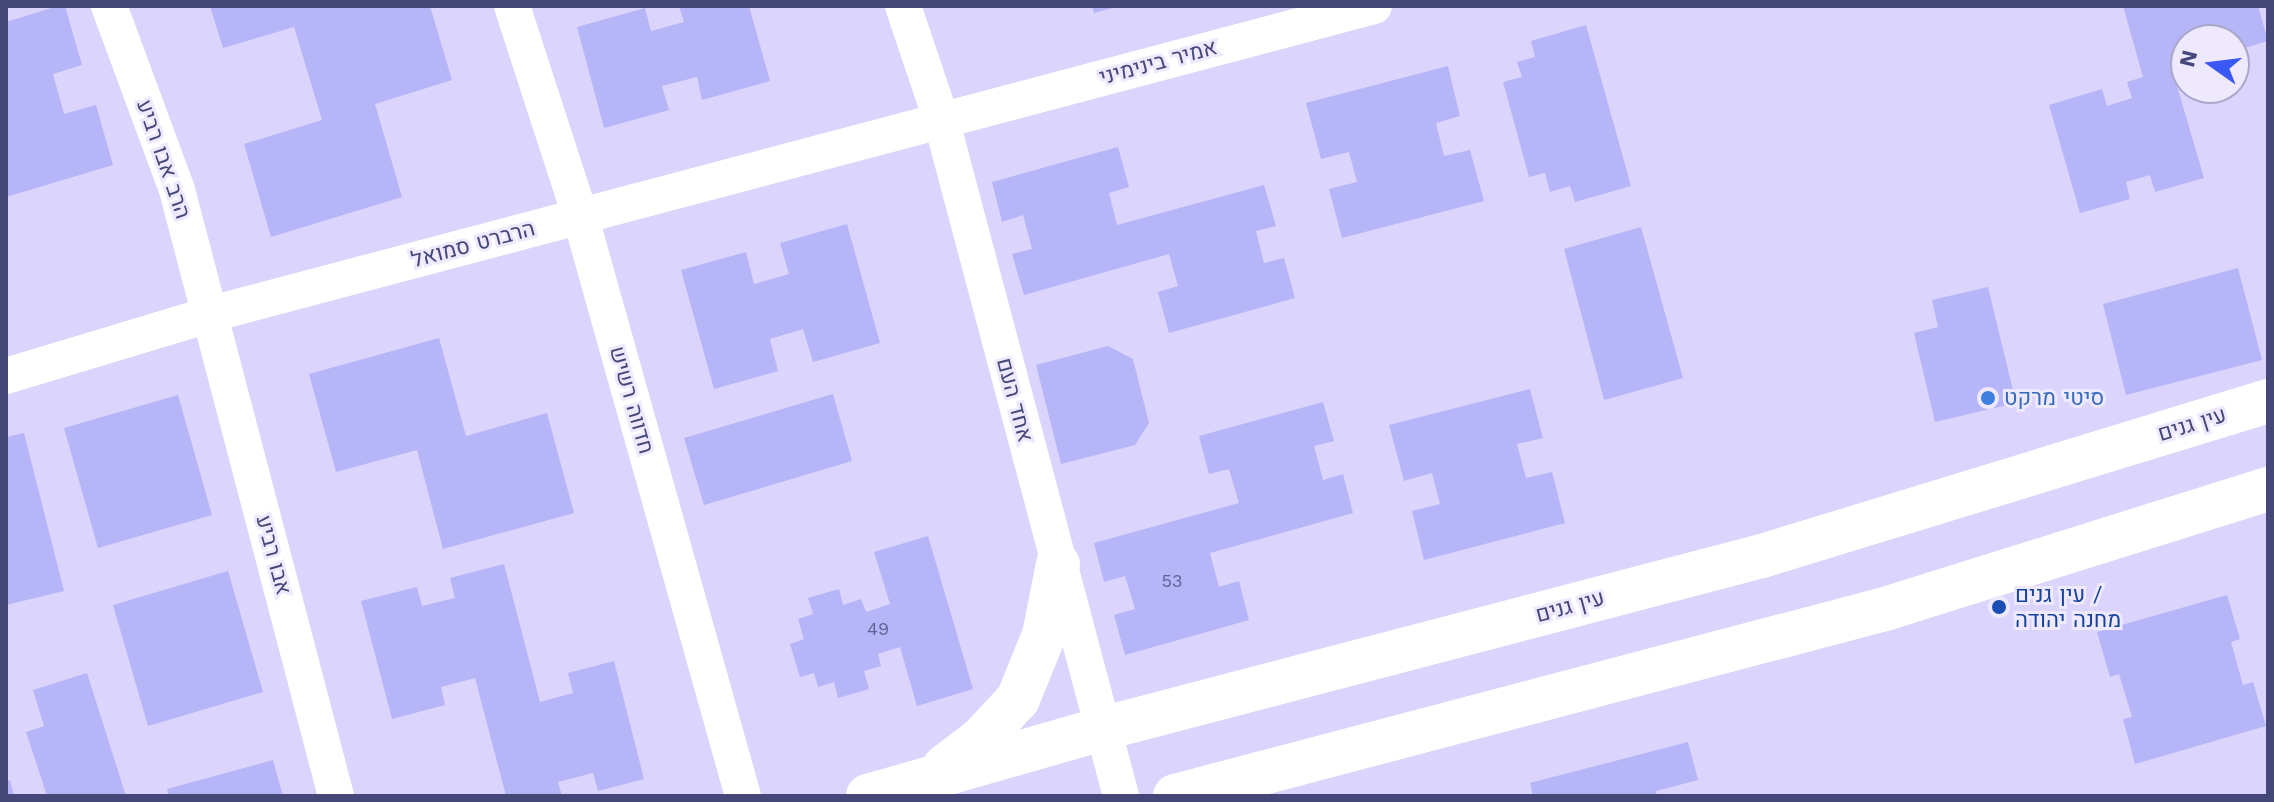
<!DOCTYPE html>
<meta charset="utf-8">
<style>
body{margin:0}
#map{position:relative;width:2274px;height:802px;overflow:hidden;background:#e7e0fe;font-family:"Work Sans",Heebo,sans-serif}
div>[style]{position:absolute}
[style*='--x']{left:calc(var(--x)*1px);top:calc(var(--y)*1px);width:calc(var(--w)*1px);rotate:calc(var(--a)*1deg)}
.residential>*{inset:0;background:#dbd4fc}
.building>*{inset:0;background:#b6b5f7}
.street>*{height:36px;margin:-18px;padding:0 18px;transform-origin:18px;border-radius:18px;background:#fff}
.secondary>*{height:44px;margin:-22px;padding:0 22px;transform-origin:22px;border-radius:22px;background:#fff}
.dots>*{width:22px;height:22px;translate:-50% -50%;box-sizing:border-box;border:4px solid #eee9ff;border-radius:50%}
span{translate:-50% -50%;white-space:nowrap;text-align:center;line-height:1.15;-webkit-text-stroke:6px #eee9ff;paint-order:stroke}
.number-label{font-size:18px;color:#616298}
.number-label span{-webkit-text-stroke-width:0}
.street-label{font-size:22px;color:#454778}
.shop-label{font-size:22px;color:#366cbe}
.left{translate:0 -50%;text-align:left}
.transit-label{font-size:22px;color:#164399}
.frame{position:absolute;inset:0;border:8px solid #454778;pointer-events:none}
.north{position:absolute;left:2170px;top:24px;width:80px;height:80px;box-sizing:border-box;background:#eee9ff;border:2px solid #aaa8c9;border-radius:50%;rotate:284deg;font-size:22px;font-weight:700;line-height:32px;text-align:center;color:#454778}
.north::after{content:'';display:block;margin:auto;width:28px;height:36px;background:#3958f5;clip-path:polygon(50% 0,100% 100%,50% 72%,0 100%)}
</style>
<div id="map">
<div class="residential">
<i style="clip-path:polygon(evenodd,6px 6px,2268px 6px,2268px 796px,6px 796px,6px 6px,2186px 40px,2234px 40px,2234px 88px,2186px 88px,2186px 40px)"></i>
</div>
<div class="building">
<i style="clip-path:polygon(58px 6px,65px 6px,82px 65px,53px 74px,64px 114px,96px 105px,113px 165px,6px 197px,6px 22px)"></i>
<i style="clip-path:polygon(210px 6px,430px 6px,452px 80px,375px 104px,402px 197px,271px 237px,244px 144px,322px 120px,294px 27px,223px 48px)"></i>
<i style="clip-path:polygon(679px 6px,749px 6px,770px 81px,702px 100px,697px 77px,662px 86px,669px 110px,604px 128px,577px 27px,645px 8px,651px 31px,684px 22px)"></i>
<i style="clip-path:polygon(1092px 6px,1116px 6px,1116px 7px,1094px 13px)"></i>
<i style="clip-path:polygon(2123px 6px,2258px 6px,2268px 41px,2234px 51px,2234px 40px,2186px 40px,2186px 65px,2172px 69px,2204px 178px,2155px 192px,2150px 175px,2126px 182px,2130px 199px,2080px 213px,2049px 105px,2102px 89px,2107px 106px,2132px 98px,2127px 82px,2143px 77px)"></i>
<i style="clip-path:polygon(1586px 25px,1631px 186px,1575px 202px,1570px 186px,1550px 192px,1545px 173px,1529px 177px,1503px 82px,1522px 77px,1517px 62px,1535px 57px,1531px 41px)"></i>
<i style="clip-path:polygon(1448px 66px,1460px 116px,1436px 123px,1444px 156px,1470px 150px,1484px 201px,1342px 238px,1329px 189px,1357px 182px,1349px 152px,1321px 159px,1306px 103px)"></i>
<i style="clip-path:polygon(1118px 147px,1129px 187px,1109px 193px,1117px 225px,1264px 185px,1276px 226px,1256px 231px,1264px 263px,1284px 258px,1295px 298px,1169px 333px,1158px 292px,1178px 286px,1169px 254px,1024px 295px,1012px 254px,1032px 249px,1023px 215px,1002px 222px,992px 182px)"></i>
<i style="clip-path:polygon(847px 224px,880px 343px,813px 362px,803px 329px,770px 339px,778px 371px,714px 389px,681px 270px,746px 252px,754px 284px,789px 274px,780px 243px)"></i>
<i style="clip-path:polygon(1641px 227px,1683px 378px,1604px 400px,1564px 249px)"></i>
<i style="clip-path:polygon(2238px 268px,2262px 360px,2126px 395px,2103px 304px)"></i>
<i style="clip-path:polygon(1988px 287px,2016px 403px,1935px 422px,1914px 333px,1938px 327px,1932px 300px)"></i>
<i style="clip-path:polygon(439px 338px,466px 436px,547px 413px,574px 513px,443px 549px,417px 450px,336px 472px,309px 374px)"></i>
<i style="clip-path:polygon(1108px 346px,1133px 359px,1149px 423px,1135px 445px,1061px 464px,1036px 365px)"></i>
<i style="clip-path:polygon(1530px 389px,1543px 438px,1517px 444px,1526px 478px,1552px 472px,1565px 523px,1424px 560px,1412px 511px,1440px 504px,1432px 473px,1404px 481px,1389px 425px)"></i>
<i style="clip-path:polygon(833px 394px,852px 461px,704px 505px,684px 438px)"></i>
<i style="clip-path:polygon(178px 395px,212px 515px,98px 548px,64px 428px)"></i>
<i style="clip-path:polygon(1323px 402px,1334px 441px,1314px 446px,1323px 480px,1343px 474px,1353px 513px,1210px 553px,1219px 587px,1239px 581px,1249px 620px,1125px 655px,1114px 615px,1135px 609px,1125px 576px,1104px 582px,1094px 543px,1239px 503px,1229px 469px,1209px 474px,1199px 436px)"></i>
<i style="clip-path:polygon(24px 433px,64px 591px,6px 605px,6px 437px)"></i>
<i style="clip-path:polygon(928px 536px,973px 689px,917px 706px,900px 647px,878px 654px,881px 666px,864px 671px,869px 689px,838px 698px,834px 682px,818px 687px,814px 673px,800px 677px,790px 644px,804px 639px,798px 619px,813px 614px,808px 598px,839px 589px,843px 605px,861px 599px,866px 612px,890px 604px,874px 552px)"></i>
<i style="clip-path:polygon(504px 564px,540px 702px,573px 693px,568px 673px,614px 661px,644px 779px,598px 791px,593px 773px,558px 782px,562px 796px,506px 796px,475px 678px,441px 687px,445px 705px,392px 719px,361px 601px,417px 587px,422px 606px,455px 598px,450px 578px)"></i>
<i style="clip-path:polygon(228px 571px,263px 692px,148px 726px,113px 605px)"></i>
<i style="clip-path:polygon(2227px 595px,2240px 639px,2231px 642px,2243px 685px,2253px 682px,2266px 726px,2135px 764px,2123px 719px,2132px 717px,2119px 674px,2110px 677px,2097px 632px)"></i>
<i style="clip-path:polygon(87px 673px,126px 796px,47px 796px,26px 732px,44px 726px,33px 690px)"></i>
<i style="clip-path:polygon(1688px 742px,1698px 780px,1656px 791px,1657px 796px,1533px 796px,1530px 783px)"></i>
<i style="clip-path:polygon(273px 760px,283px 796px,169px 796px,167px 789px)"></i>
<i style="clip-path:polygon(10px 780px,14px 796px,6px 796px,6px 781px)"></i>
</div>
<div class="street">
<i style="--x:109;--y:6;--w:196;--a:69.7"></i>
<i style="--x:177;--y:190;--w:627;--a:75.3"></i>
<i style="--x:512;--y:6;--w:220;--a:72"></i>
<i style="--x:580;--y:215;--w:603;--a:74.33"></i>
<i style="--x:903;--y:6;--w:119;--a:71.4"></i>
<i style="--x:941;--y:119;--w:701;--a:75.11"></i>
<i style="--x:6;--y:376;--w:214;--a:-16.8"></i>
<i style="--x:211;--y:314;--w:1203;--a:-14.83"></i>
</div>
<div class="secondary">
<i style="--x:945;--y:766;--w:45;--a:-36.9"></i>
<i style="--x:981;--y:739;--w:54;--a:-47.2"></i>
<i style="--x:1018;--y:699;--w:69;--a:-67.9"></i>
<i style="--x:1044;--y:635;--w:72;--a:-78.8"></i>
<i style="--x:868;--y:796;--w:242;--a:-16"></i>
<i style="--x:1101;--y:729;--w:683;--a:-14.67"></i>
<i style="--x:1762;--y:556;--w:529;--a:-17.03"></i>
<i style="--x:1175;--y:796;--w:734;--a:-14.76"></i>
<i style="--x:1885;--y:609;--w:401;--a:-17.4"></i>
</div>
<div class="dots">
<i style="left:1988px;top:398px;background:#3f7fe0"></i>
<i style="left:1999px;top:607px;background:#1a4fb4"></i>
</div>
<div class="number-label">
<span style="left:1172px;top:581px">53</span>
<span style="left:878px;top:629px">49</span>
</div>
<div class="street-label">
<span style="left:1158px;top:62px;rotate:-15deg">אמיר בינימיני</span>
<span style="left:164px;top:159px;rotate:71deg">הרב אבו רביע</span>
<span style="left:473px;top:244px;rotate:-15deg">הרברט סמואל</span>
<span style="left:632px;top:400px;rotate:74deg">חדווה רשיש</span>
<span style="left:1015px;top:400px;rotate:75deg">אחד העם</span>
<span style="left:2192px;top:424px;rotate:-17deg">עין גנים</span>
<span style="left:274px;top:555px;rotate:75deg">אבו רביע</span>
<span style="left:1570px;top:606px;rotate:-15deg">עין גנים</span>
</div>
<div class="shop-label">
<span class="left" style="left:2004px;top:398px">סיטי מרקט</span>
</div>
<div class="transit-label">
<span class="left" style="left:2015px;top:607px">עין גנים /<br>מחנה יהודה</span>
</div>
<div class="frame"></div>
<div class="north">N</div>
</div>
